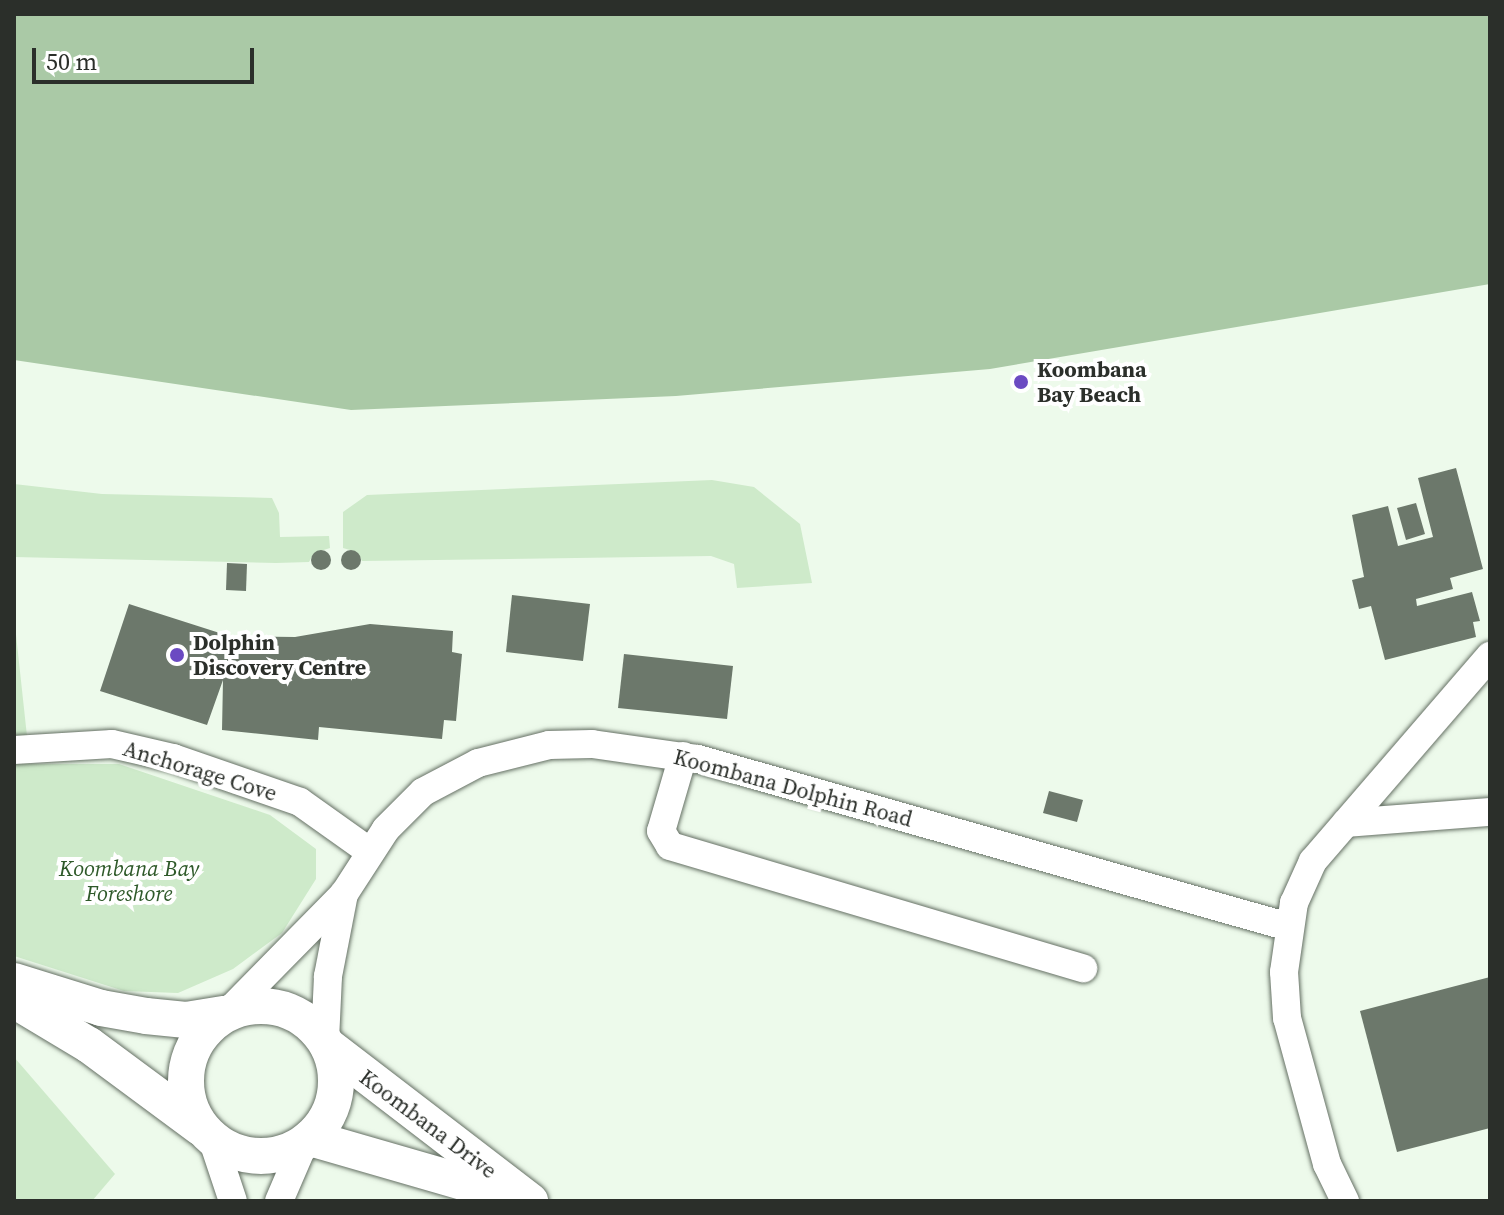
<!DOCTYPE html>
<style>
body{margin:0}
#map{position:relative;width:1504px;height:1215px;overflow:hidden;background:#edfaeb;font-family:"Source Serif 4",serif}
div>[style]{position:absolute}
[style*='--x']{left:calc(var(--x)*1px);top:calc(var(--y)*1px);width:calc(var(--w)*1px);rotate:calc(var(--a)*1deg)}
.green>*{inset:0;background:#ceeaca}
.water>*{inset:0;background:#aac9a6}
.building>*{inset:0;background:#6c786b}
.round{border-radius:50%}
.roads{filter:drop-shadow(0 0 2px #657064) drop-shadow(0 0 2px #657064)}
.minor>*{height:28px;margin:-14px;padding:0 14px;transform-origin:14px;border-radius:14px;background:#fff}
.major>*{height:36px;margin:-18px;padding:0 18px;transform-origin:18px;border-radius:18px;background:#fff}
.major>.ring{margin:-18px;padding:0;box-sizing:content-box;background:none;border:36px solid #fff;border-radius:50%}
.dots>*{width:22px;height:22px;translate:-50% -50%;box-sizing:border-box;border:4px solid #fff;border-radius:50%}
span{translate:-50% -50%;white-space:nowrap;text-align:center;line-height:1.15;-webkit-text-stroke:8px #fff;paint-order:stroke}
.poi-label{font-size:22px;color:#2b2f2a;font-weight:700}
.left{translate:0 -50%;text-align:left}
.street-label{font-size:22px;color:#2b2f2a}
.park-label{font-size:22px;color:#2e5929;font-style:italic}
.frame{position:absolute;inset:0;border:16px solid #2b2f2a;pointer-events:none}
.scale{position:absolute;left:32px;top:48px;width:222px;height:36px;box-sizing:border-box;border:4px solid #2b2f2a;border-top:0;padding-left:10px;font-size:24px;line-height:28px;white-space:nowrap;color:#2b2f2a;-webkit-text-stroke:6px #fff;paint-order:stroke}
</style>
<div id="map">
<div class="green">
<i style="clip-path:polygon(712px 480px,754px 487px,800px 524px,812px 583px,737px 588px,734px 564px,711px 556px,362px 561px,357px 552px,343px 548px,343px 512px,367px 495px)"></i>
<i style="clip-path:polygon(14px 484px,102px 494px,272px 498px,279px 513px,280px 537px,329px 536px,330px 548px,314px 553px,309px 562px,276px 563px,14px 557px)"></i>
<i style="clip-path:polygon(14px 616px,30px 764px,119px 764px,270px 815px,316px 849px,316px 879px,282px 933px,233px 969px,178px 993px,124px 991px,14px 956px)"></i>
<i style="clip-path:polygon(14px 1057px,115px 1174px,92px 1201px,14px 1201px)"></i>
</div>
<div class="water">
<i style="clip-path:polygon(14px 14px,1490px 14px,1490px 284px,990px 369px,676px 396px,351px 410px,14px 360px)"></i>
</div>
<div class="building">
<i style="clip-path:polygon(1456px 468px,1483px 569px,1450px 578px,1453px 589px,1416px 599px,1417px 606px,1472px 592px,1480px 621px,1473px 622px,1476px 637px,1385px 660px,1371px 606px,1359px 609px,1352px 580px,1364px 577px,1352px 515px,1388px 506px,1398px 546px,1433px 537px,1418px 478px)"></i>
<i style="clip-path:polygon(1416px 503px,1425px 534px,1406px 540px,1397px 508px)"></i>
<i class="round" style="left:311px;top:550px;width:20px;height:20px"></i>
<i class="round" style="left:341px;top:550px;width:20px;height:20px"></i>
<i style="clip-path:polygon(227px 563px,247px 564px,246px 591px,226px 590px)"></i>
<i style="clip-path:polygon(512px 595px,590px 604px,583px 661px,506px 652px)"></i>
<i style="clip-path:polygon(129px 604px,229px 636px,295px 637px,370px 624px,453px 631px,452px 652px,462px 654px,456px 721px,444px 720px,442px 739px,319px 727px,318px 740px,222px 730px,223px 680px,207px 725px,100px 691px)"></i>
<i style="clip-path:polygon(624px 654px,733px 666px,727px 719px,618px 708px)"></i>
<i style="clip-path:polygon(1049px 791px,1083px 800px,1077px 822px,1043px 813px)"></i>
<i style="clip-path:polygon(1490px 977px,1490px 1128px,1397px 1152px,1360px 1011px)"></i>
</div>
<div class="roads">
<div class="minor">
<i style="--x:14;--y:750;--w:98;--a:-3.5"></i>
<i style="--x:112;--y:744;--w:63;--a:12.9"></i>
<i style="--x:173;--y:758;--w:134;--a:19.1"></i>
<i style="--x:300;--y:802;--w:85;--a:35.4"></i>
<i style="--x:683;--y:756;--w:78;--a:106.3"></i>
<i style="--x:661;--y:831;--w:17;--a:59"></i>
<i style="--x:670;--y:846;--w:431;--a:16.5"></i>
<i style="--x:1346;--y:823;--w:144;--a:-4.4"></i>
<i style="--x:228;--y:1012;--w:165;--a:-45.5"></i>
<i style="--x:344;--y:894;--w:77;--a:-57.1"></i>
<i style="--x:386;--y:829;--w:52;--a:-45"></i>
<i style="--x:423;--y:792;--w:62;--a:-27.8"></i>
<i style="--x:478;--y:763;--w:73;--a:-14.2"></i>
<i style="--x:549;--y:745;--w:43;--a:-1.3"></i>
<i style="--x:592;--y:744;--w:107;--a:8.1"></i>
<i style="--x:698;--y:759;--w:614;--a:15.87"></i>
<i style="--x:325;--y:1040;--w:64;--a:-87.3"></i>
<i style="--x:328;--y:976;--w:84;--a:-79"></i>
<i style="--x:212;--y:1138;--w:66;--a:71.6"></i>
<i style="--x:279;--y:1201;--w:63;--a:-66.7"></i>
<i style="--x:1345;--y:1201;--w:41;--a:-115.9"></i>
<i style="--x:1327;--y:1164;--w:151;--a:-105.3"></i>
<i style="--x:1287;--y:1018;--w:46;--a:-93.7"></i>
<i style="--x:1284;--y:972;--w:70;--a:-81.8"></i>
<i style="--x:1294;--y:903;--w:46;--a:-65.7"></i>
<i style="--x:1313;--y:861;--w:271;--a:-49.2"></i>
</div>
<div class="major">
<i style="--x:14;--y:981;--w:91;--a:17.2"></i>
<i style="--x:101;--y:1008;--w:46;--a:10.1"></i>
<i style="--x:146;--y:1016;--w:40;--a:5.7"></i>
<i style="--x:186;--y:1020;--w:39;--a:-9"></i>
<i style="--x:14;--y:1000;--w:87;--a:31"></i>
<i style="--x:89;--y:1045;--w:139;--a:36.5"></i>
<i class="ring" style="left:186px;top:1006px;width:114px;height:114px"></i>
<i style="--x:328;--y:1046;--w:255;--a:37.5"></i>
<i style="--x:310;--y:1138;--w:209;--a:16.1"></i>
</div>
</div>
<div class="dots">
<i style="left:1021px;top:382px;background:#6b4ac2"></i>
<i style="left:177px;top:655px;background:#6b4ac2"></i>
</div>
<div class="poi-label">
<span class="left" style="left:1037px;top:382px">Koombana<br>Bay Beach</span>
<span class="left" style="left:193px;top:655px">Dolphin<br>Discovery Centre</span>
</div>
<div class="street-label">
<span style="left:200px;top:771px;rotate:17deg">Anchorage Cove</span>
<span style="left:793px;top:788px;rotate:15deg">Koombana Dolphin Road</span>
<span style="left:428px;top:1124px;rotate:37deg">Koombana Drive</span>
</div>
<div class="park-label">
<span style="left:129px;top:881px">Koombana Bay<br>Foreshore</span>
</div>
<div class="frame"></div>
<div class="scale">50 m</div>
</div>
